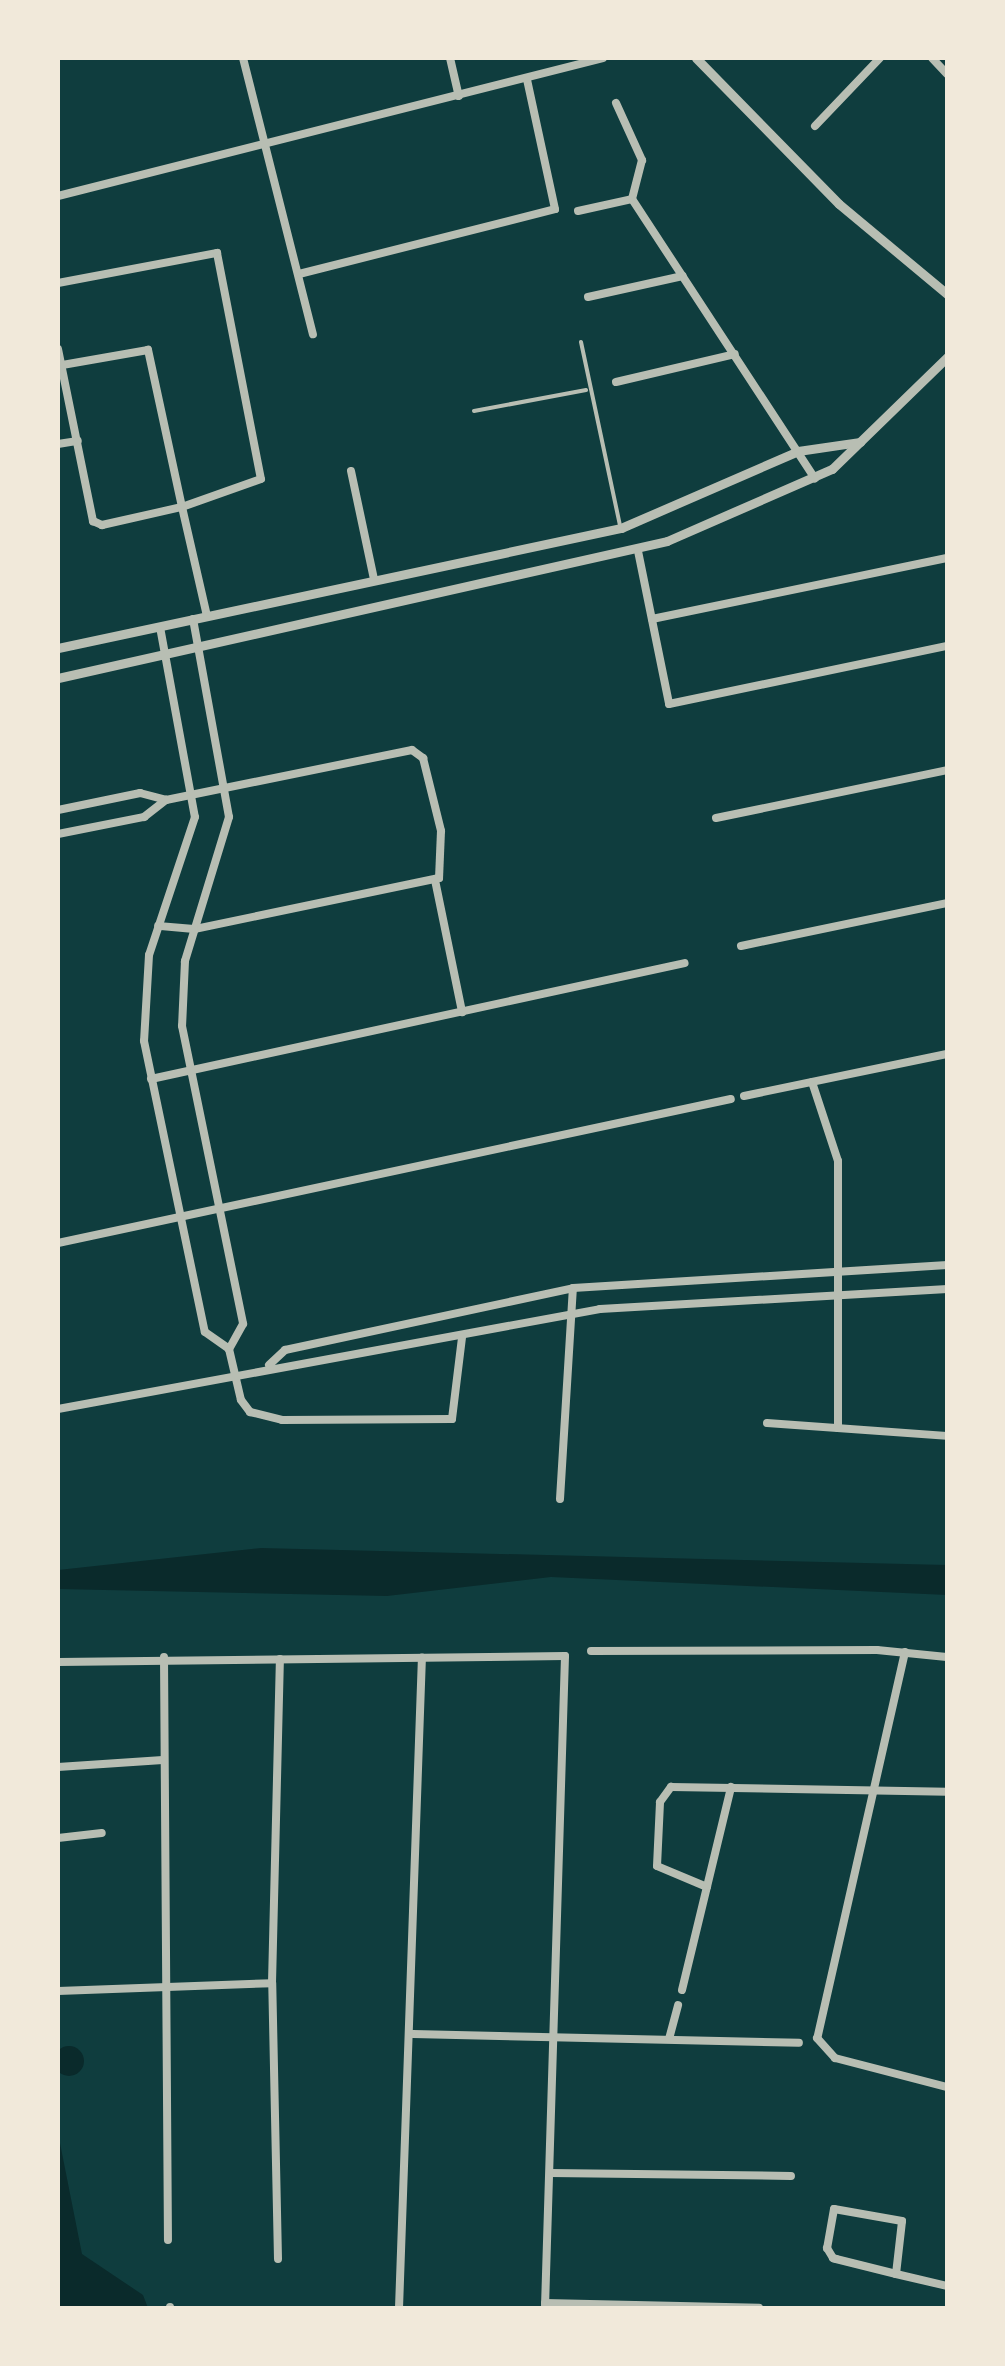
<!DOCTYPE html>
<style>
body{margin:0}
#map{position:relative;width:1005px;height:2366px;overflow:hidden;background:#0f3d3e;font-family:"Public Sans",sans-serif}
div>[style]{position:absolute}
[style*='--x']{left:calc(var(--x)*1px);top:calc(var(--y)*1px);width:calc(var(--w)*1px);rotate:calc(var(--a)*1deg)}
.water>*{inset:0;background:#0a2a2b}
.round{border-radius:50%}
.service>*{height:4px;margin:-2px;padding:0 2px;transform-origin:2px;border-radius:2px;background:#b8beb3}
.minor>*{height:8px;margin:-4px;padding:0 4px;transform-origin:4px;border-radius:4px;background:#b8beb3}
.tertiary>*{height:9px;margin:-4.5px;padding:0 4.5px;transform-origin:4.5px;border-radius:4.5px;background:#b8beb3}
span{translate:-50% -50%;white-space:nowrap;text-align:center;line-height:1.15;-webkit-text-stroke:7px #f1e9da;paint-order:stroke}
.frame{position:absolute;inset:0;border:60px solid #f1e9da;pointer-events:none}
</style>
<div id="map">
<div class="water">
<i style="clip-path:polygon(261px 1548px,947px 1565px,947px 1595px,551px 1577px,387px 1596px,58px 1589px,58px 1570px)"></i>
<i class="round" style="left:54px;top:2046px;width:30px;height:30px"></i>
<i style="clip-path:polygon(58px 2133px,82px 2254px,143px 2295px,148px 2308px,58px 2308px)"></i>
</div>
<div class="service">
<i style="--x:581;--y:342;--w:188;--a:78"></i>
<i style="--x:474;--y:411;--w:114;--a:-10.6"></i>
</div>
<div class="minor">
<i style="--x:243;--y:58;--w:285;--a:75.8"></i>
<i style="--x:450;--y:58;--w:39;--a:77"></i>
<i style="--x:932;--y:58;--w:22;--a:47"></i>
<i style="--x:616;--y:103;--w:63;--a:65.5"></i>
<i style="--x:642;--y:160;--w:40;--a:104.4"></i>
<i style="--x:632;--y:199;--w:334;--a:56.8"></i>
<i style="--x:815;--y:126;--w:94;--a:-46.3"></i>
<i style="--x:58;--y:196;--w:562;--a:-14.21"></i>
<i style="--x:578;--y:211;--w:55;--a:-12.5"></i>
<i style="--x:299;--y:274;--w:264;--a:-14.2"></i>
<i style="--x:555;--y:209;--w:132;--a:-102.2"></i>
<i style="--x:58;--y:283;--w:162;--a:-10.7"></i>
<i style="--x:217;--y:253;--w:230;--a:79"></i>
<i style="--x:261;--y:479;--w:84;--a:160.5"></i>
<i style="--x:182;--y:507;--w:161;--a:-102.2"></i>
<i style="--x:148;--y:350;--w:87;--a:170.1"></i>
<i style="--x:588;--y:297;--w:97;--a:-12.5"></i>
<i style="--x:58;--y:349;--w:176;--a:78.5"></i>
<i style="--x:93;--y:521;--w:10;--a:24"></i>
<i style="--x:102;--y:525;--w:82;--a:-12.7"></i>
<i style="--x:182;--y:507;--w:112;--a:77.1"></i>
<i style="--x:616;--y:382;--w:122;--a:-13.2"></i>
<i style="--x:58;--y:444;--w:20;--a:-9"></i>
<i style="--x:351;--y:471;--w:110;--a:78"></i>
<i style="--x:638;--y:551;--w:156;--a:78.5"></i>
<i style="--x:669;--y:704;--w:284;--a:-11.8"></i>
<i style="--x:193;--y:619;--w:201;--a:79.7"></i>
<i style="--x:229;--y:817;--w:151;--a:107"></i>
<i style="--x:185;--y:961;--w:65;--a:92.6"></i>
<i style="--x:182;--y:1026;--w:304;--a:78.4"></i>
<i style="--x:243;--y:1324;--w:29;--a:119"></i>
<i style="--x:229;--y:1349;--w:52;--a:76.8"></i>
<i style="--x:241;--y:1400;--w:15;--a:53"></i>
<i style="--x:250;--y:1412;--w:33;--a:14"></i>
<i style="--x:282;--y:1420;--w:170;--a:-0.3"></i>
<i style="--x:452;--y:1419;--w:83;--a:-83"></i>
<i style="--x:652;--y:619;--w:301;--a:-11.7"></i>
<i style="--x:160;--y:627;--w:193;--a:79.6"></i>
<i style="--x:195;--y:817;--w:145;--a:108.4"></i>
<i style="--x:149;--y:955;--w:86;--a:93.3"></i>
<i style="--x:144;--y:1041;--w:297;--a:78.2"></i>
<i style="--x:205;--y:1332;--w:29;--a:35"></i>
<i style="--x:58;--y:810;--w:84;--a:-11.7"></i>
<i style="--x:140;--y:793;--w:27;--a:15"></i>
<i style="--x:166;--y:800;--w:251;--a:-11.5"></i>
<i style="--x:412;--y:750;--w:14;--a:36"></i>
<i style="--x:423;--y:758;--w:75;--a:76.1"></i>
<i style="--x:441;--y:831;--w:47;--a:92.4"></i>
<i style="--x:439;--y:878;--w:250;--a:168.2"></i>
<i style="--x:194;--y:929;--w:36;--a:-175"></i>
<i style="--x:716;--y:818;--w:236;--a:-11.7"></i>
<i style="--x:58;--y:834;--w:88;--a:-11.2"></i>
<i style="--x:144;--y:817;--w:28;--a:-38"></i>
<i style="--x:435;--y:880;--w:135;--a:78.4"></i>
<i style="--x:741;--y:946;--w:210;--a:-11.8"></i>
<i style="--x:151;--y:1079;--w:546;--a:-12.26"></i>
<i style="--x:812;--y:1082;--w:83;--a:71.8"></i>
<i style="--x:838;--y:1161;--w:267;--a:90"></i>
<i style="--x:744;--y:1096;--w:207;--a:-11.7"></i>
<i style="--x:58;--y:1243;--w:688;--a:-12.08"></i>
<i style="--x:269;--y:1365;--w:22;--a:-43"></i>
<i style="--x:285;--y:1350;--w:295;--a:-12.1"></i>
<i style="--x:573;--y:1288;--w:375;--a:-3.5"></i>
<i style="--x:58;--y:1409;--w:551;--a:-10.45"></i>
<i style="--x:600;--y:1309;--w:348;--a:-3.3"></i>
<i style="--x:767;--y:1423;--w:180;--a:4.1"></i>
<i style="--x:560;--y:1499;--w:211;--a:-86.5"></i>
<i style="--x:591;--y:1651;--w:286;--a:-0.2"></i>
<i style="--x:877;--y:1650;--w:70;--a:5.7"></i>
<i style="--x:905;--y:1652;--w:396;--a:102.8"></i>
<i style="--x:817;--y:2038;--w:27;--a:48"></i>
<i style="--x:835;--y:2058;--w:116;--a:14.5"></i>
<i style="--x:164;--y:1657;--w:583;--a:89.61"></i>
<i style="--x:58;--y:1662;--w:507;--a:-0.68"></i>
<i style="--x:565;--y:1656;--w:652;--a:91.76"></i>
<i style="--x:58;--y:1767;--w:105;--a:-3.8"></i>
<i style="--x:58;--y:1838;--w:44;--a:-6.5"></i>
<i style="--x:707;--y:1887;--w:54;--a:-157.2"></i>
<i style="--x:657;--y:1866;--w:64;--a:-87.3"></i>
<i style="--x:660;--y:1802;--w:19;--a:-54"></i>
<i style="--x:671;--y:1787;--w:276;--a:1"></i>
<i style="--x:682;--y:1990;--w:209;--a:-76.4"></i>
<i style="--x:58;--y:1991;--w:214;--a:-2.1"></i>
<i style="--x:413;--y:2034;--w:386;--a:1.3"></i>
<i style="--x:669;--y:2039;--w:35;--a:-75"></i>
<i style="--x:550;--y:2173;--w:241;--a:0.7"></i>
<i style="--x:278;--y:2259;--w:276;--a:-91.2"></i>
<i style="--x:272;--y:1983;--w:324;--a:-88.6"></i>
<i style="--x:896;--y:2274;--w:53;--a:-83.5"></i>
<i style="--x:902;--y:2221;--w:69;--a:-170"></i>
<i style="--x:834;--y:2209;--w:40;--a:100"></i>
<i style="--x:827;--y:2248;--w:12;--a:59"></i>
<i style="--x:833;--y:2258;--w:3;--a:18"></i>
<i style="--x:836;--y:2259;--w:62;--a:14"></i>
<i style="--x:896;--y:2274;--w:52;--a:13.2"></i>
<i style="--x:545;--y:2303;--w:214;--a:1.3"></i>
<i style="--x:170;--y:2307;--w:1;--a:90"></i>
<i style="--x:399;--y:2308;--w:651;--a:-87.98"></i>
</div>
<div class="tertiary">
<i style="--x:696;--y:58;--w:204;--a:45.6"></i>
<i style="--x:839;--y:204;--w:141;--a:39.8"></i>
<i style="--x:58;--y:648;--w:576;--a:-12.03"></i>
<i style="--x:621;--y:528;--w:193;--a:-23.5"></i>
<i style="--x:798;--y:451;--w:63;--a:-8.3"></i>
<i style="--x:58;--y:678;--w:624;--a:-12.68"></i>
<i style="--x:667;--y:541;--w:180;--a:-23.6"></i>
<i style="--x:832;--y:469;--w:161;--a:-44.2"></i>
</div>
<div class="frame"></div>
</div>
